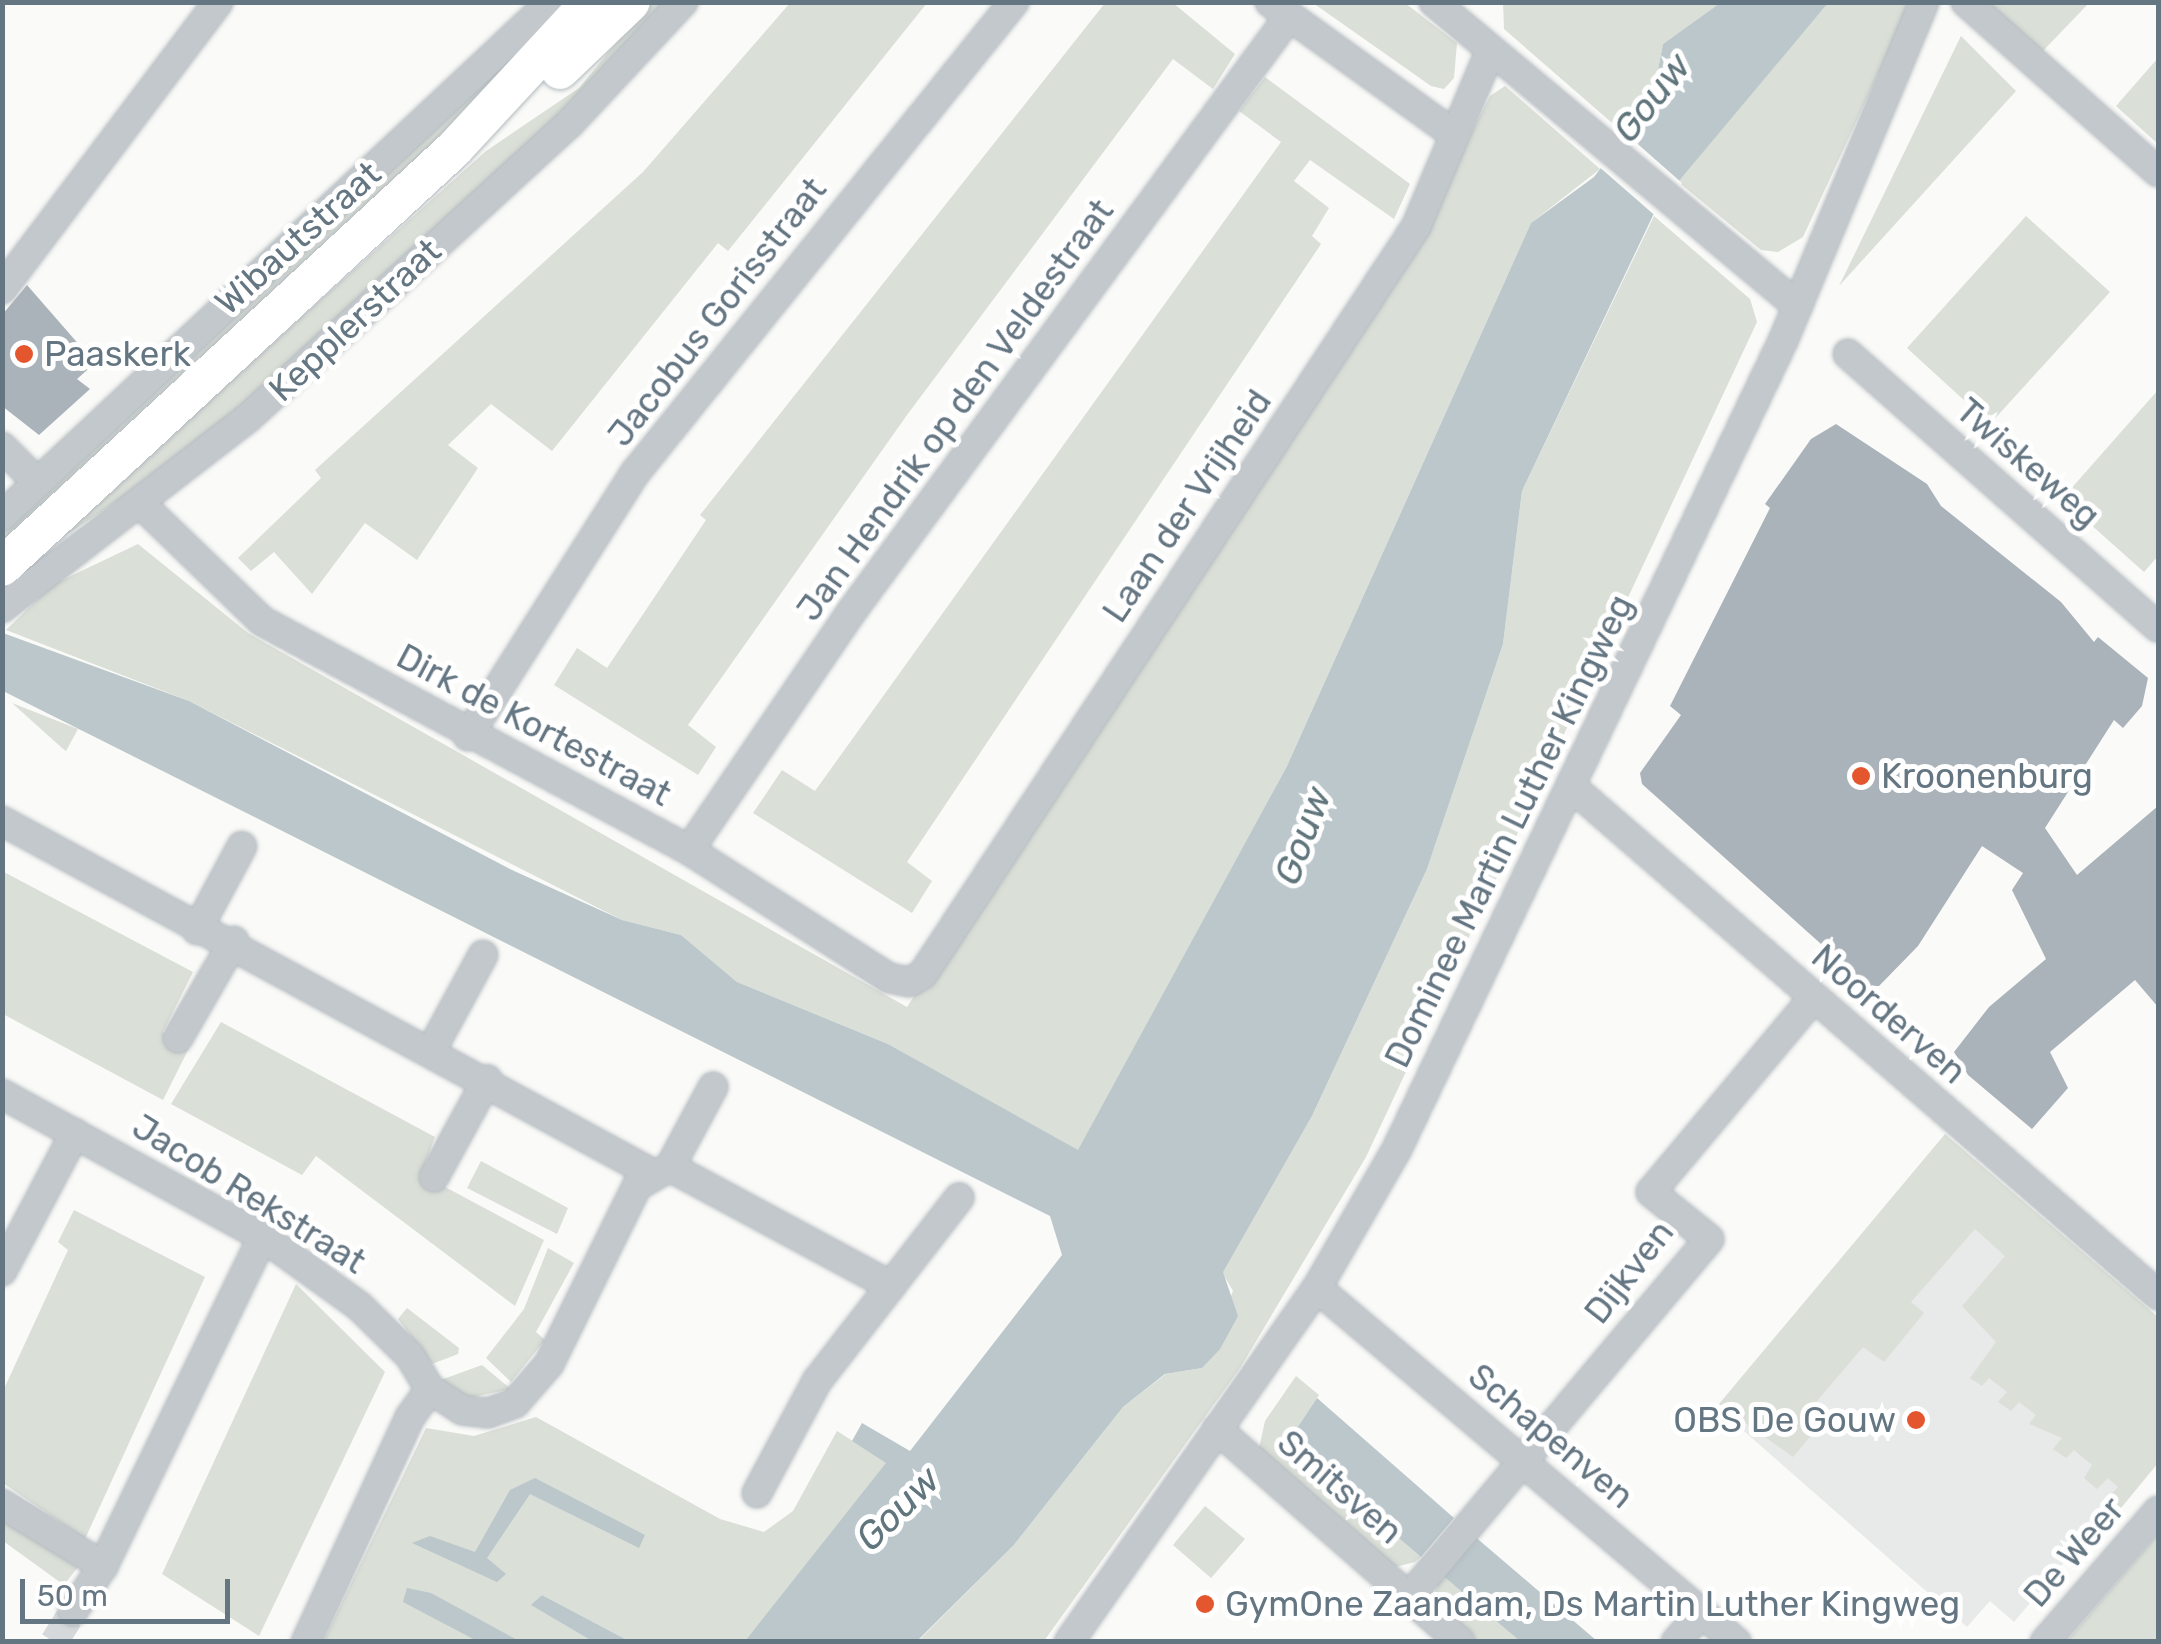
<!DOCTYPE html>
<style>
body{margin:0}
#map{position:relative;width:2161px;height:1644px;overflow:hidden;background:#fafaf8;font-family:Rubik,sans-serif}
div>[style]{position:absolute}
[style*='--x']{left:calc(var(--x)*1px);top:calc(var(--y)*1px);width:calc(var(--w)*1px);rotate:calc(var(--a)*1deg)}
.built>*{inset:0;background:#e8e9e9}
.green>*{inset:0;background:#dadfd7}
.water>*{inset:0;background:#bbc7cb}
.pier>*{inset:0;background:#fafaf8}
.building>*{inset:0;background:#aab3b9}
.minor-tunnel>*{height:28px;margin-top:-14px;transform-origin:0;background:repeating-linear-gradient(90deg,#d5d9db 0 28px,transparent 0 42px)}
.roads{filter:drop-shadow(0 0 2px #b3babf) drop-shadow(0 0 2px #b3babf)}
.minor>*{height:28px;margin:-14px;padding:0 14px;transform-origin:14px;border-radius:14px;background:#c3c8cc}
.secondary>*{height:38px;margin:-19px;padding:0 19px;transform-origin:19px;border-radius:19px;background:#fff}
.dots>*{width:28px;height:28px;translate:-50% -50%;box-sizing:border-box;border:5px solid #fff;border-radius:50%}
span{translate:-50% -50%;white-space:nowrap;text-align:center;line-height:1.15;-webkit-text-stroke:10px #fff;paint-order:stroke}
.street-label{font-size:35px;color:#657683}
.poi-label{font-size:35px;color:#657683}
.left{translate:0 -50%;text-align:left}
.right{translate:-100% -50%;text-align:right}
.water-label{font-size:38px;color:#60757c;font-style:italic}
.frame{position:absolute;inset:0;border:5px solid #657683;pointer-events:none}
.scale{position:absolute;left:20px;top:1579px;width:210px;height:45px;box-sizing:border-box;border:5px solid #657683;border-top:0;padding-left:12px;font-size:30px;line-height:35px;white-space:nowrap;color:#657683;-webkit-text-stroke:8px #fff;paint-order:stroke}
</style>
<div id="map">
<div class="built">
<i style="clip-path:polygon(1982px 1215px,2155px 1454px,2014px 1622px,1990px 1601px,1967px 1627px,1728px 1417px,1858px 1265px)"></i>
</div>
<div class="green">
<i style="clip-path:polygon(1503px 2px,1720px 3px,1663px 44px,1652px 100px,1626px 135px,1504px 29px)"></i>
<i style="clip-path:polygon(649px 3px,669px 3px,574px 103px,280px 371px,180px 459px,38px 554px,486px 151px,579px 88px)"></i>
<i style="clip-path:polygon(790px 3px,927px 3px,728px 251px,718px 243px,552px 451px,491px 404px,448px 445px,478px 468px,417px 560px,365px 523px,312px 594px,274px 552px,251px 571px,238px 558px,321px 478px,315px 470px,643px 172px)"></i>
<i style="clip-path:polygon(1105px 3px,1173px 3px,1235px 54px,1213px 89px,1173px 59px,907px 415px,688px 725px,716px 747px,698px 775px,554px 685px,577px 648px,607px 668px,706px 520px,700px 515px)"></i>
<i style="clip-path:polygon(1313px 3px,1405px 3px,1457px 43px,1454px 78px,1444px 89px,1431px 86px)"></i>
<i style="clip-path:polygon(1828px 3px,1911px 3px,1803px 237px,1778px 252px,1761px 250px,1677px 181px)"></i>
<i style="clip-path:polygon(1974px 3px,2089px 3px,2039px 55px)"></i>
<i style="clip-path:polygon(553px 19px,562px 29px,3px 543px,2px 533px,41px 492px)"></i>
<i style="clip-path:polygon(1961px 36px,2016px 91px,1839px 286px)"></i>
<i style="clip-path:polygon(2158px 58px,2158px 144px,2116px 106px)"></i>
<i style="clip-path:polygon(1265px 77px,1410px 184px,1394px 219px,1310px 160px,1294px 181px,1329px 208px,1312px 236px,1321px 244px,907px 862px,932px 881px,912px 913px,753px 813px,782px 770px,815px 791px,1281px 142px,1239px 111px)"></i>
<i style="clip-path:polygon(1505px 86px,1600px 169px,1531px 223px,1287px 766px,1078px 1151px,888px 1044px,737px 982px,681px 935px,622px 920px,189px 701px,6px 630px,52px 585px,138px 544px,248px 633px,907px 1007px,1439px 197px,1490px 96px)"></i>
<i style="clip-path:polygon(1654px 216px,1750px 299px,1757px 322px,1366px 1157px,1240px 1368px,1044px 1641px,917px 1642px,1013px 1546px,1123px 1407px,1166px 1374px,1202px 1368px,1233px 1291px,1222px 1272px,1312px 1116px,1427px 869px,1503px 644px,1522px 491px)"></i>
<i style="clip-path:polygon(2026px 216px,2110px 292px,1990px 424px,1907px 348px)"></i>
<i style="clip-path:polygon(2158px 390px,2158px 556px,2144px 572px,2062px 499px)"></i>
<i style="clip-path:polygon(12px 703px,78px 729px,66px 751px,62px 748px)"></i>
<i style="clip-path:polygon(2px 871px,193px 972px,163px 1032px,189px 1048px,163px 1100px,3px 1014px)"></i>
<i style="clip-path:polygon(221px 1022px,435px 1137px,421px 1174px,544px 1240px,515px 1306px,316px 1156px,302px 1175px,171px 1104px)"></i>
<i style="clip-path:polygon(1945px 1134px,2158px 1317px,2158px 1463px,2121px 1508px,2108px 1497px,2118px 1487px,2108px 1478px,2097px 1489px,2084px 1478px,2092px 1465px,2074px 1450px,2066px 1458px,2053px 1449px,2062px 1438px,2029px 1424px,2036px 1415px,2019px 1402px,2011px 1411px,1998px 1402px,2007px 1392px,1989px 1378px,1982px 1386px,1970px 1378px,1996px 1342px,1962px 1306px,2005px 1256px,1975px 1229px,1911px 1302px,1924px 1313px,1884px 1362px,1863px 1347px,1806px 1414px,1819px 1426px,1793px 1457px,1719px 1404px)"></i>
<i style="clip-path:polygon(481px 1161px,568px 1208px,557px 1234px,467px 1188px)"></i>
<i style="clip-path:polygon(74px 1210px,205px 1277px,85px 1539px,3px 1483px,3px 1391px,68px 1250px,58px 1242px)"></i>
<i style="clip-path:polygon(548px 1248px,574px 1263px,536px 1332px,545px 1340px,511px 1382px,486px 1358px,524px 1309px)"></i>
<i style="clip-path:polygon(296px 1284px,385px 1372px,259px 1636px,162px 1574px)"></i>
<i style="clip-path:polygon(407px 1308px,459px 1348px,458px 1354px,432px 1364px,398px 1319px)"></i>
<i style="clip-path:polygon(482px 1365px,511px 1389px,469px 1398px,438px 1381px)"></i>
<i style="clip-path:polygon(1296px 1376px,1319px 1395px,1287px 1443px,1421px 1557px,1415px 1562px,1395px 1567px,1258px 1453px,1265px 1421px)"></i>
<i style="clip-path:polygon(536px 1417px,720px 1519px,764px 1532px,793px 1511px,837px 1431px,887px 1463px,745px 1641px,629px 1641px,542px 1595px,532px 1605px,592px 1641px,323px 1642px,426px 1428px,474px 1436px)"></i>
<i style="clip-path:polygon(1205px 1506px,1245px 1539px,1211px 1578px,1173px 1545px)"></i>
<i style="clip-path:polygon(3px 1516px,78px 1567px,64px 1585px,3px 1541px)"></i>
<i style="clip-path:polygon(2158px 1534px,2158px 1641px,2067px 1641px)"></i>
<i style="clip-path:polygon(1441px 1574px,1522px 1641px,1473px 1641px,1432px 1602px)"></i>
</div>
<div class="water">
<i style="clip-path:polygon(1720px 3px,1828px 3px,1657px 207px,1522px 491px,1503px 644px,1427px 869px,1312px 1116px,1223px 1272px,1238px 1316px,1220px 1349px,1202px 1368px,1165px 1374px,1123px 1407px,1013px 1546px,917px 1641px,745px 1641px,886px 1463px,852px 1441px,862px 1423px,910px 1451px,1062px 1255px,1050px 1216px,3px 691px,3px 633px,189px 701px,512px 870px,622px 920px,681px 935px,737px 982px,888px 1044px,1078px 1150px,1287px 766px,1531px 223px,1594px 177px,1652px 100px,1663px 44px)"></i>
<i style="clip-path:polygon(1317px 1398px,1454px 1518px,1421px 1557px,1287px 1443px)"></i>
<i style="clip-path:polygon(535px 1478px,645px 1535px,639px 1548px,530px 1494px,487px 1558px,506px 1574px,497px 1582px,412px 1543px,430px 1536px,475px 1552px,510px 1490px)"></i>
<i style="clip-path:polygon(1473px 1535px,1597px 1641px,1520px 1641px,1441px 1574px)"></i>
<i style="clip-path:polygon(407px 1588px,431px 1593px,519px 1641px,477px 1641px,403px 1602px)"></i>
<i style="clip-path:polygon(542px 1595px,629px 1641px,592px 1641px,531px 1605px)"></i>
</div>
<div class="pier">
<i style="clip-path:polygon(1623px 131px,1682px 183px,1659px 219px,1597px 165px)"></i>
</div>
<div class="building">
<i style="clip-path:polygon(27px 285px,95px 363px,77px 379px,90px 389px,39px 435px,2px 406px,2px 315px)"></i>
<i style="clip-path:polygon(1836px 424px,1927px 484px,1941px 506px,2061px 602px,2094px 642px,2098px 637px,2148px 678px,2142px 706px,2123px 728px,2114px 720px,2045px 828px,2077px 875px,2158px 806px,2158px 1007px,2135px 980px,2050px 1052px,2068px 1088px,2032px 1129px,1968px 1075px,1954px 1052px,1989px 1007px,2046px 959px,2012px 890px,2023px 873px,1982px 846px,1918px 946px,1879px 986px,1868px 986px,1642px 784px,1640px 773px,1681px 715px,1670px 706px,1770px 508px,1765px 504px,1811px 439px)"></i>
</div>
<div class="minor-tunnel">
<i style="--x:54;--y:1642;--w:36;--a:-58"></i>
</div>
<div class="roads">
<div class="minor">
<i style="--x:1270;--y:2;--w:226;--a:35.7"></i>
<i style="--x:1434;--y:2;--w:474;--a:39.9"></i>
<i style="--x:1966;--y:2;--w:256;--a:41.5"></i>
<i style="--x:2;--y:289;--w:359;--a:-53"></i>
<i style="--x:1848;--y:354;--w:413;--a:41.4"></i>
<i style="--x:2;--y:447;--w:47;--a:45"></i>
<i style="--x:143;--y:506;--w:165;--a:44"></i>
<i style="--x:262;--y:621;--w:485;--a:28.2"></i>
<i style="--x:689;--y:850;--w:237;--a:32.6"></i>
<i style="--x:889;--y:978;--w:21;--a:11"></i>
<i style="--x:910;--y:982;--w:15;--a:-32"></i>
<i style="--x:923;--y:974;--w:895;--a:-56.58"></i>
<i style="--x:1416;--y:227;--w:190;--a:-67.1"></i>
<i style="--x:2;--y:516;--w:752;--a:-43.11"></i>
<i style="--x:2;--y:608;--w:311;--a:-37.7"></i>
<i style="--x:248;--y:418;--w:437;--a:-42.5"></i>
<i style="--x:570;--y:123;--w:166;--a:-47"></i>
<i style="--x:468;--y:736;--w:312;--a:-57.6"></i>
<i style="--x:635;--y:473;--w:605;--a:-51.18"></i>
<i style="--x:1573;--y:788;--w:774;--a:40.91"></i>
<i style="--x:2;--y:821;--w:743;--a:28.46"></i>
<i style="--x:689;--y:850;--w:289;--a:-55.7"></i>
<i style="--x:852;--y:611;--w:736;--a:-53.68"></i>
<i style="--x:197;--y:930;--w:95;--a:-61.8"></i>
<i style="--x:178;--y:1038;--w:112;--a:-60"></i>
<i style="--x:432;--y:1049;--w:107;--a:-61.5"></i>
<i style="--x:2;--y:1094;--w:298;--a:28.7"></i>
<i style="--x:263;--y:1237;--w:118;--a:35.7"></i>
<i style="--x:359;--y:1306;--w:71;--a:44.4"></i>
<i style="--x:410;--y:1356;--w:39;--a:59"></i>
<i style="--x:430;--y:1389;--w:38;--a:33"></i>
<i style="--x:462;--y:1410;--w:26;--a:7"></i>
<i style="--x:488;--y:1413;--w:29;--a:-20"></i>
<i style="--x:515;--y:1403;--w:52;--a:-48.9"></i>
<i style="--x:549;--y:1364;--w:199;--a:-63.7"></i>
<i style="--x:637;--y:1186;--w:38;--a:-30"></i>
<i style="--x:670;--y:1167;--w:91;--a:-61.7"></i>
<i style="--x:670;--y:1167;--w:251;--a:28.3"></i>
<i style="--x:434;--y:1177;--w:111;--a:-61.3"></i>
<i style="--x:2;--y:1271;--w:156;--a:-62.1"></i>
<i style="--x:1317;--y:1288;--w:549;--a:40.19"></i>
<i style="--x:1217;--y:1429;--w:323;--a:41.2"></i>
<i style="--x:757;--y:1493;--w:127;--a:-61.8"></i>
<i style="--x:817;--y:1381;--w:232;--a:-52.2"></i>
<i style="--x:2;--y:1504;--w:119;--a:31.5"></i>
<i style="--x:1409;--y:1597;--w:467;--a:-50"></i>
<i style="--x:1709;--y:1239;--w:75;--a:-141"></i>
<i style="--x:1651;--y:1192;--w:253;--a:-50.1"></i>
<i style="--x:73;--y:1611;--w:54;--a:-56.3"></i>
<i style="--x:103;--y:1566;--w:366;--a:-64.1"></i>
<i style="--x:306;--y:1642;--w:248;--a:-65.2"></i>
<i style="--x:410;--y:1417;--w:34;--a:-54"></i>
<i style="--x:1069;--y:1642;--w:432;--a:-55"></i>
<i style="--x:1317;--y:1288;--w:160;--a:-60.1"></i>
<i style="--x:1397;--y:1149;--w:895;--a:-64.47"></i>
<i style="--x:1783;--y:341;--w:367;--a:-67.4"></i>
<i style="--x:1676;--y:1642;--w:40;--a:-49"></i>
<i style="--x:2045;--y:1642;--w:173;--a:-49.2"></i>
</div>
<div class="secondary">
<i style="--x:560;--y:70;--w:98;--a:-43.8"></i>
<i style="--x:2;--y:567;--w:616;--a:-42.76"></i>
<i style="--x:454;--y:149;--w:200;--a:-47.2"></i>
</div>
</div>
<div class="dots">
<i style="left:24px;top:354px;background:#e4572e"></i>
<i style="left:1861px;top:776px;background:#e4572e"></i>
<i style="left:1916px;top:1420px;background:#e4572e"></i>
<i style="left:1205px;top:1604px;background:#e4572e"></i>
</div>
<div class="street-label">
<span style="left:298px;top:238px;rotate:-42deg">Wibautstraat</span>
<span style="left:717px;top:312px;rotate:-52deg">Jacobus Gorisstraat</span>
<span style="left:355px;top:320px;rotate:-43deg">Kepplerstraat</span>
<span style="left:955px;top:410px;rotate:-54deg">Jan Hendrik op den Veldestraat</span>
<span style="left:2028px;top:463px;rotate:41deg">Twiskeweg</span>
<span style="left:1187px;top:506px;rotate:-56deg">Laan der Vrijheid</span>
<span style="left:534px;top:725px;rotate:28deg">Dirk de Kortestraat</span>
<span style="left:1509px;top:831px;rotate:-64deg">Dominee Martin Luther Kingweg</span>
<span style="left:1889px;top:1014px;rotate:41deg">Noorderven</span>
<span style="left:249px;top:1194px;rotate:32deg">Jacob Rekstraat</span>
<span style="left:1629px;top:1272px;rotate:-52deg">Dijkven</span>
<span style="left:1551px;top:1436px;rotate:40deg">Schapenven</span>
<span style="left:1340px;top:1487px;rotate:41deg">Smitsven</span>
<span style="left:2074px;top:1552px;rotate:-49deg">De Weer</span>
</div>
<div class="poi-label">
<span class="left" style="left:44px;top:354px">Paaskerk</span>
<span class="left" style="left:1881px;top:776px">Kroonenburg</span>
<span class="right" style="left:1896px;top:1420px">OBS De Gouw</span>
<span class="left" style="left:1225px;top:1604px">GymOne Zaandam, Ds Martin Luther Kingweg</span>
</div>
<div class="water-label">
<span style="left:1652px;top:98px;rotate:-52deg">Gouw</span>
<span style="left:1303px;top:836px;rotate:-70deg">Gouw</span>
<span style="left:898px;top:1509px;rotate:-45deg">Gouw</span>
</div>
<div class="frame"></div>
<div class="scale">50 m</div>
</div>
